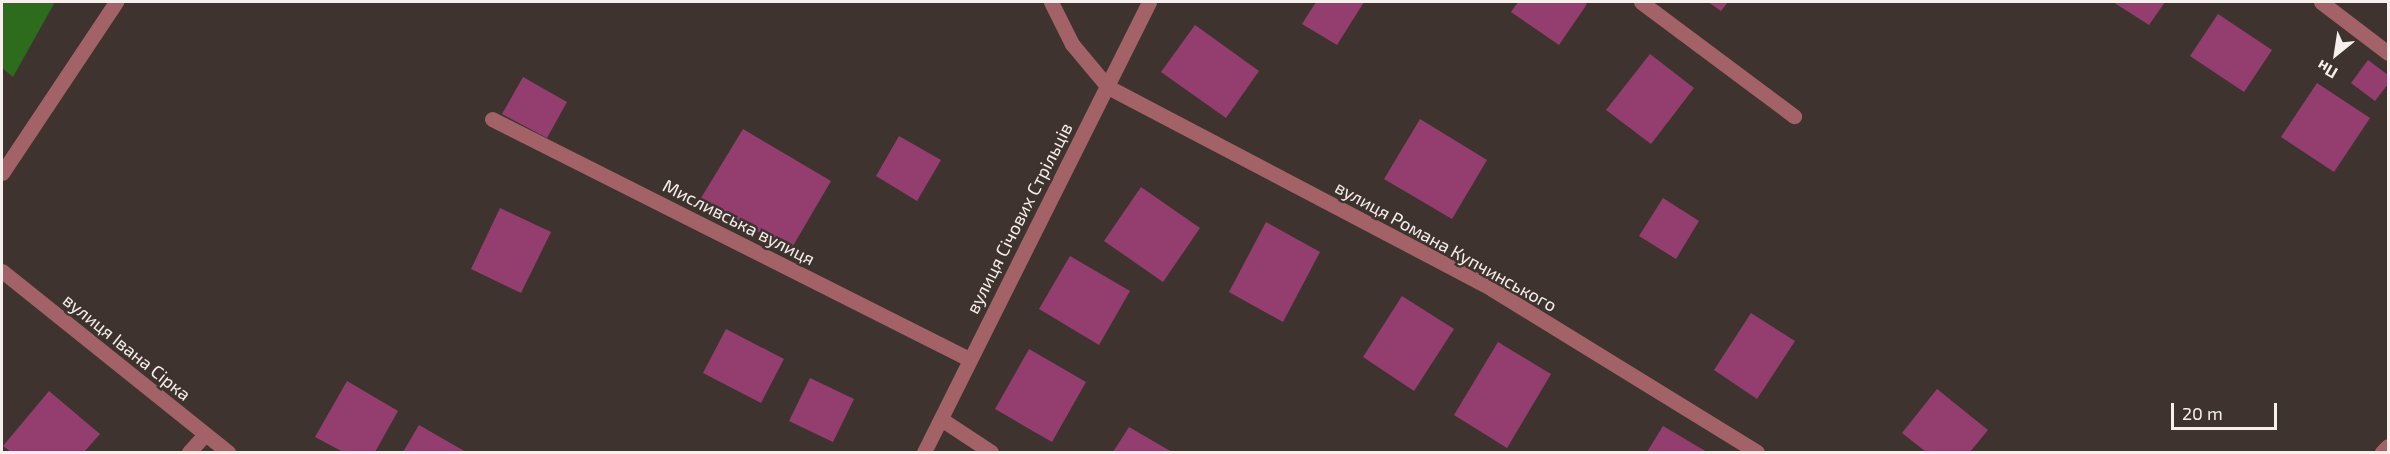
<!DOCTYPE html>
<meta charset="utf-8">
<style>
body{margin:0}
#map{position:relative;width:2390px;height:454px;overflow:hidden;background:#3e332e;font-family:"Exo 2",sans-serif}
div>[style]{position:absolute}
[style*='--x']{left:calc(var(--x)*1px);top:calc(var(--y)*1px);width:calc(var(--w)*1px);rotate:calc(var(--a)*1deg)}
.green>*{inset:0;background:#2d6b1d}
.building>*{inset:0;background:#943e70}
.minor>*{height:15px;margin:-7.5px;padding:0 7.5px;transform-origin:7.5px;border-radius:7.5px;background:#a36268}
span{translate:-50% -50%;white-space:nowrap;text-align:center;line-height:1.15;-webkit-text-stroke:5px #3e332e;paint-order:stroke}
.street-label{font-size:18px;color:#f6efec}
.frame{position:absolute;inset:0;border:3px solid #f6efec;pointer-events:none}
.north{position:absolute;left:2306px;top:24px;width:60px;height:60px;-webkit-text-stroke:4px #3e332e;paint-order:stroke;rotate:210deg;font-size:16px;font-weight:700;line-height:24px;text-align:center;color:#f6efec}
.north::after{content:'';display:block;margin:auto;width:21px;height:27px;background:#f6efec;clip-path:polygon(50% 0,100% 100%,50% 72%,0 100%)}
.scale{position:absolute;left:2171px;top:403px;width:106px;height:27px;box-sizing:border-box;border:3px solid #f6efec;border-top:0;padding-left:8px;font-size:18px;line-height:21px;white-space:nowrap;color:#f6efec;-webkit-text-stroke:4px #3e332e;paint-order:stroke}
</style>
<div id="map">
<div class="green">
<i style="clip-path:polygon(2px 2px,55px 2px,13px 77px,2px 68px)"></i>
</div>
<div class="building">
<i style="clip-path:polygon(1316px 2px,1364px 2px,1337px 45px,1302px 24px)"></i>
<i style="clip-path:polygon(1518px 2px,1584px 2px,1587px 4px,1559px 45px,1511px 12px)"></i>
<i style="clip-path:polygon(1708px 2px,1728px 2px,1721px 11px)"></i>
<i style="clip-path:polygon(2113px 2px,2165px 2px,2149px 25px)"></i>
<i style="clip-path:polygon(2218px 14px,2272px 50px,2244px 92px,2190px 56px)"></i>
<i style="clip-path:polygon(1195px 25px,1259px 71px,1226px 118px,1161px 72px)"></i>
<i style="clip-path:polygon(1650px 54px,1694px 88px,1651px 144px,1606px 110px)"></i>
<i style="clip-path:polygon(2368px 60px,2388px 75px,2388px 84px,2375px 101px,2351px 83px)"></i>
<i style="clip-path:polygon(523px 77px,567px 102px,547px 138px,502px 114px)"></i>
<i style="clip-path:polygon(2317px 83px,2370px 118px,2334px 172px,2281px 137px)"></i>
<i style="clip-path:polygon(1420px 119px,1487px 160px,1452px 219px,1384px 179px)"></i>
<i style="clip-path:polygon(743px 129px,831px 181px,790px 251px,701px 198px)"></i>
<i style="clip-path:polygon(899px 136px,941px 160px,917px 201px,876px 176px)"></i>
<i style="clip-path:polygon(1141px 187px,1200px 228px,1163px 282px,1104px 241px)"></i>
<i style="clip-path:polygon(1663px 198px,1699px 221px,1676px 259px,1639px 236px)"></i>
<i style="clip-path:polygon(500px 208px,551px 232px,521px 293px,471px 269px)"></i>
<i style="clip-path:polygon(1266px 222px,1320px 252px,1283px 322px,1229px 292px)"></i>
<i style="clip-path:polygon(1070px 256px,1130px 291px,1099px 345px,1039px 309px)"></i>
<i style="clip-path:polygon(1402px 296px,1454px 329px,1414px 391px,1363px 357px)"></i>
<i style="clip-path:polygon(1751px 313px,1795px 341px,1757px 399px,1714px 370px)"></i>
<i style="clip-path:polygon(726px 329px,784px 359px,761px 403px,703px 373px)"></i>
<i style="clip-path:polygon(1498px 342px,1551px 374px,1507px 448px,1454px 415px)"></i>
<i style="clip-path:polygon(1029px 349px,1086px 382px,1052px 442px,995px 409px)"></i>
<i style="clip-path:polygon(810px 378px,854px 399px,833px 442px,789px 421px)"></i>
<i style="clip-path:polygon(347px 381px,398px 411px,375px 452px,343px 452px,315px 437px)"></i>
<i style="clip-path:polygon(1937px 389px,1988px 430px,1970px 452px,1926px 452px,1902px 433px)"></i>
<i style="clip-path:polygon(49px 391px,100px 434px,84px 452px,11px 452px,3px 446px)"></i>
<i style="clip-path:polygon(419px 425px,466px 452px,403px 452px)"></i>
<i style="clip-path:polygon(1663px 426px,1707px 452px,1647px 452px)"></i>
<i style="clip-path:polygon(1129px 427px,1172px 452px,1113px 452px)"></i>
</div>
<div class="minor">
<i style="--x:1051;--y:2;--w:47;--a:63.4"></i>
<i style="--x:1072;--y:44;--w:56;--a:50.1"></i>
<i style="--x:1108;--y:87;--w:434;--a:27.7"></i>
<i style="--x:1492;--y:289;--w:311;--a:31.6"></i>
<i style="--x:1641;--y:2;--w:191;--a:36.7"></i>
<i style="--x:2321;--y:2;--w:84;--a:37.3"></i>
<i style="--x:492;--y:119;--w:534;--a:26.71"></i>
<i style="--x:2;--y:173;--w:206;--a:-56.3"></i>
<i style="--x:2;--y:271;--w:290;--a:38.7"></i>
<i style="--x:941;--y:419;--w:60;--a:33.4"></i>
<i style="--x:189;--y:452;--w:24;--a:-48"></i>
<i style="--x:924;--y:452;--w:503;--a:-63.43"></i>
<i style="--x:2382;--y:452;--w:8;--a:-45"></i>
</div>
<div class="street-label">
<span style="left:1019px;top:218px;rotate:-63deg">вулиця Січових Стрільців</span>
<span style="left:739px;top:222px;rotate:27deg">Мисливська вулиця</span>
<span style="left:1446px;top:246px;rotate:29deg">вулиця Романа Купчинського</span>
<span style="left:127px;top:347px;rotate:39deg">вулиця Івана Сірка</span>
</div>
<div class="frame"></div>
<div class="north">Пн</div>
<div class="scale">20 m</div>
</div>
